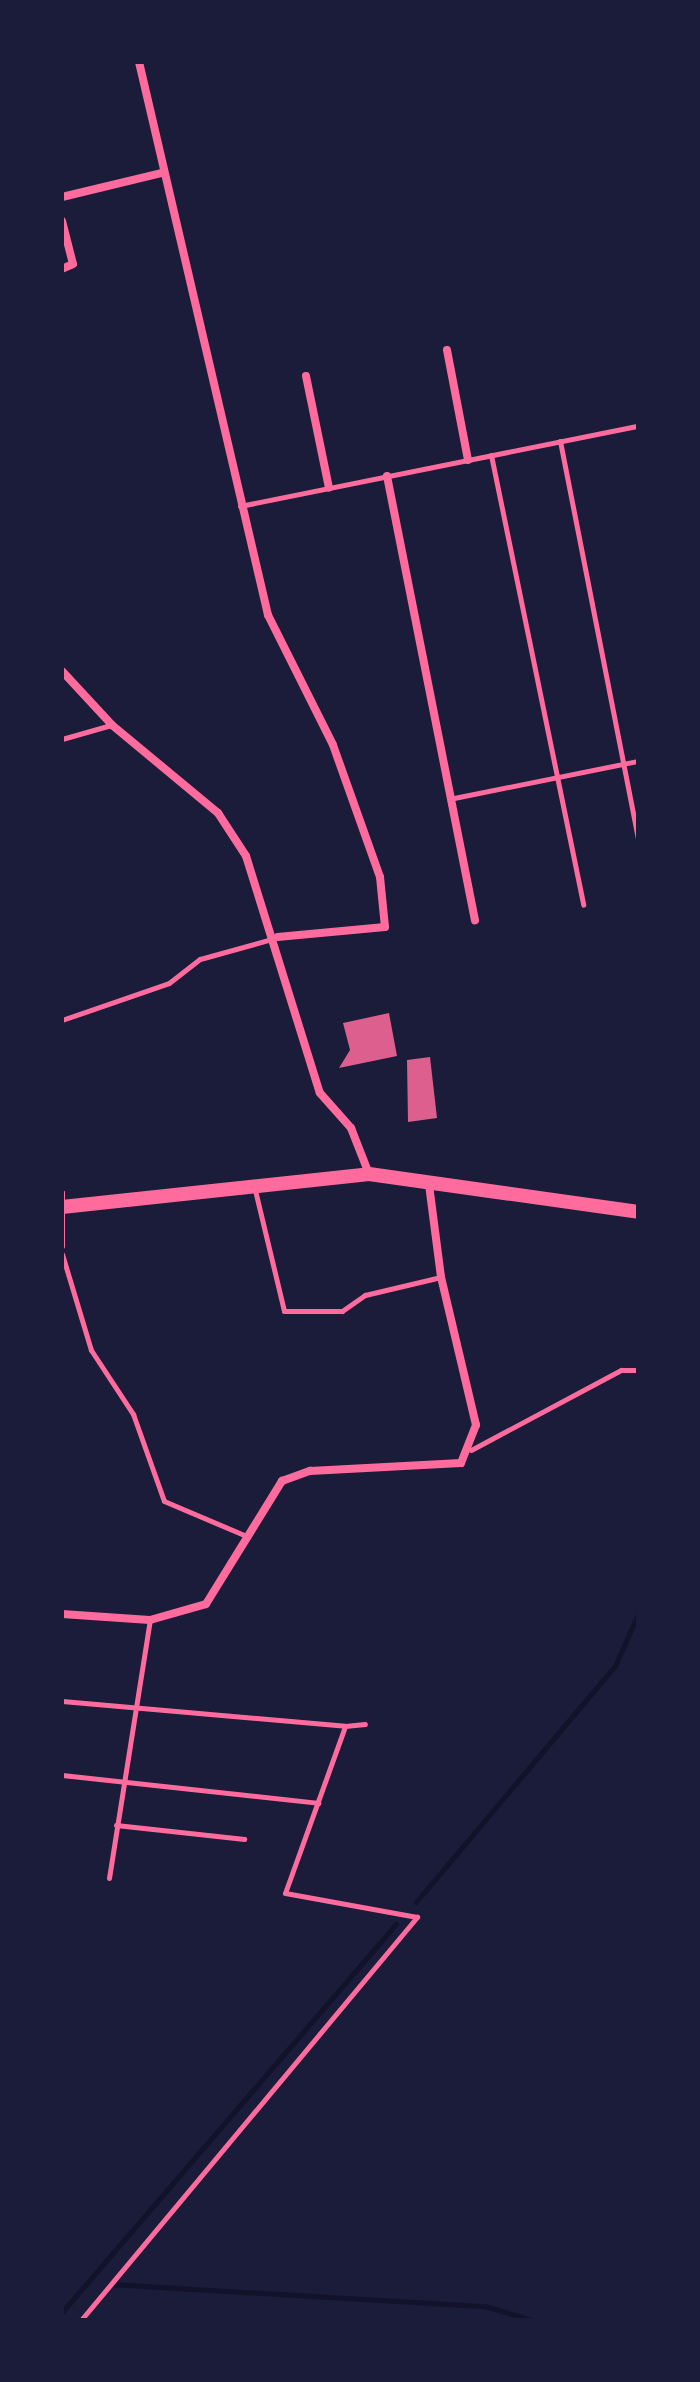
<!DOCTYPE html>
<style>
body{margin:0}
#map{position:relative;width:700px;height:2382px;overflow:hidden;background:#1b1b3a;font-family:Bitter,serif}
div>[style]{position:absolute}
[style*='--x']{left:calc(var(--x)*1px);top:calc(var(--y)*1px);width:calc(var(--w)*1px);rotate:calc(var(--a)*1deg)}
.stream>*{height:5px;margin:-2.5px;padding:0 2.5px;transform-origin:2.5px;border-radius:2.5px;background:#12122b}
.building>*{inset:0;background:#dd5f8e}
.service>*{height:5px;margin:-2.5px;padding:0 2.5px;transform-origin:2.5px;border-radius:2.5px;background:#ff6b9d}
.minor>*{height:8px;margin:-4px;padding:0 4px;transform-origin:4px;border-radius:4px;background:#ff6b9d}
.tertiary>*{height:14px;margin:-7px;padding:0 7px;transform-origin:7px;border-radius:7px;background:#ff6b9d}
span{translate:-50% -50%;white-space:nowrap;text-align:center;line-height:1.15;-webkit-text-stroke:8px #1b1b3a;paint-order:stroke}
.frame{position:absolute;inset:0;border:64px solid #1b1b3a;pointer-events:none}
</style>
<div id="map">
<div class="stream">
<i style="--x:416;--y:1902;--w:309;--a:-49.9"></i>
<i style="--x:615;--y:1666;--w:57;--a:-66.1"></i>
<i style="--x:110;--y:2284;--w:376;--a:3.4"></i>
<i style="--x:485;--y:2306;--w:48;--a:16.9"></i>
<i style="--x:62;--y:2312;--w:512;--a:-49.28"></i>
</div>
<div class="building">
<i style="clip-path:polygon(389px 1013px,397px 1056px,339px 1068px,350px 1050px,343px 1023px)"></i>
<i style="clip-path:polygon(430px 1057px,437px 1118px,408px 1122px,407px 1060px)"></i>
</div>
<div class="service">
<i style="--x:560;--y:441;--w:405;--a:78.9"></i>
<i style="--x:491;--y:455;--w:459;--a:78.4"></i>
<i style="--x:240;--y:506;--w:406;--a:-11.4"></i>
<i style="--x:62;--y:739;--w:51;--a:-15.9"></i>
<i style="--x:454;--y:798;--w:188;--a:-11.4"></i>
<i style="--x:62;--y:1020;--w:113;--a:-19.1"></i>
<i style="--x:169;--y:983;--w:39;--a:-38"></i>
<i style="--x:200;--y:959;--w:75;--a:-15.5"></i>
<i style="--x:255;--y:1190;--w:124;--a:76.5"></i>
<i style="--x:284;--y:1311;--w:58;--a:0"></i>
<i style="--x:342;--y:1311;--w:28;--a:-35"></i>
<i style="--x:365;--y:1295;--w:78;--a:-13.3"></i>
<i style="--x:62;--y:1192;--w:54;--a:90"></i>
<i style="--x:62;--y:1254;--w:100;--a:73.2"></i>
<i style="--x:91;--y:1350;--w:77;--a:56.7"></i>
<i style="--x:133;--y:1414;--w:92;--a:70.4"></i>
<i style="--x:164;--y:1501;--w:87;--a:23"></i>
<i style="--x:471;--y:1450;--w:170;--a:-28.1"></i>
<i style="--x:621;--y:1370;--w:17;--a:0"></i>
<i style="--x:62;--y:1701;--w:284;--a:5"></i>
<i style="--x:62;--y:1775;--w:258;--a:6.2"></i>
<i style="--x:116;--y:1825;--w:129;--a:6.2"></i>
<i style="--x:109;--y:1878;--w:261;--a:-81"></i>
<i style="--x:81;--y:2320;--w:525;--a:-50.18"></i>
<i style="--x:417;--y:1917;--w:134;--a:-169.7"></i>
<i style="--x:285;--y:1893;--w:177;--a:-70.2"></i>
<i style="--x:345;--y:1726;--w:20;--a:-6"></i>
</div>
<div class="minor">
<i style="--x:139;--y:62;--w:568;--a:76.87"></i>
<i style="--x:268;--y:615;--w:145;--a:63.4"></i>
<i style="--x:333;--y:745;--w:140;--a:70.4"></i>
<i style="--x:380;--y:877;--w:50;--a:84.3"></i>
<i style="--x:385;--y:927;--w:108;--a:174.7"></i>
<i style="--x:62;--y:197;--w:103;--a:-13.5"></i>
<i style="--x:62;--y:221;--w:44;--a:75.7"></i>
<i style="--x:73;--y:264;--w:12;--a:156"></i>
<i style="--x:447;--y:350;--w:112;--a:79.2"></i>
<i style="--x:306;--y:376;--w:114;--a:78.4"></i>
<i style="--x:387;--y:476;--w:453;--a:78.8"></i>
<i style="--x:62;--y:671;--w:74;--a:47.2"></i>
<i style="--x:112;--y:725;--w:138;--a:39.7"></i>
<i style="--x:218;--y:813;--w:51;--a:56.9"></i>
<i style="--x:246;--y:856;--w:248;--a:72.7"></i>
<i style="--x:320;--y:1093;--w:47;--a:48.5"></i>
<i style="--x:351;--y:1128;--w:49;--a:68.6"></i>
<i style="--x:62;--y:1614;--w:88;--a:3.9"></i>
<i style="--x:150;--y:1620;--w:58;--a:-15.9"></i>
<i style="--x:206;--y:1604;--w:145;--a:-58.3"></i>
<i style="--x:282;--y:1481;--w:30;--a:-20"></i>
<i style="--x:310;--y:1471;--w:151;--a:-3"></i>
<i style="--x:461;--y:1463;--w:41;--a:-68.5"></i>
<i style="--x:476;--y:1425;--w:152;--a:-103.3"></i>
<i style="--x:441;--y:1277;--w:94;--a:-97.4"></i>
</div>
<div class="tertiary">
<i style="--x:62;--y:1207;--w:309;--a:-6.1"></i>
<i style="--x:369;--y:1174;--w:272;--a:8"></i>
</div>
<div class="frame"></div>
</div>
